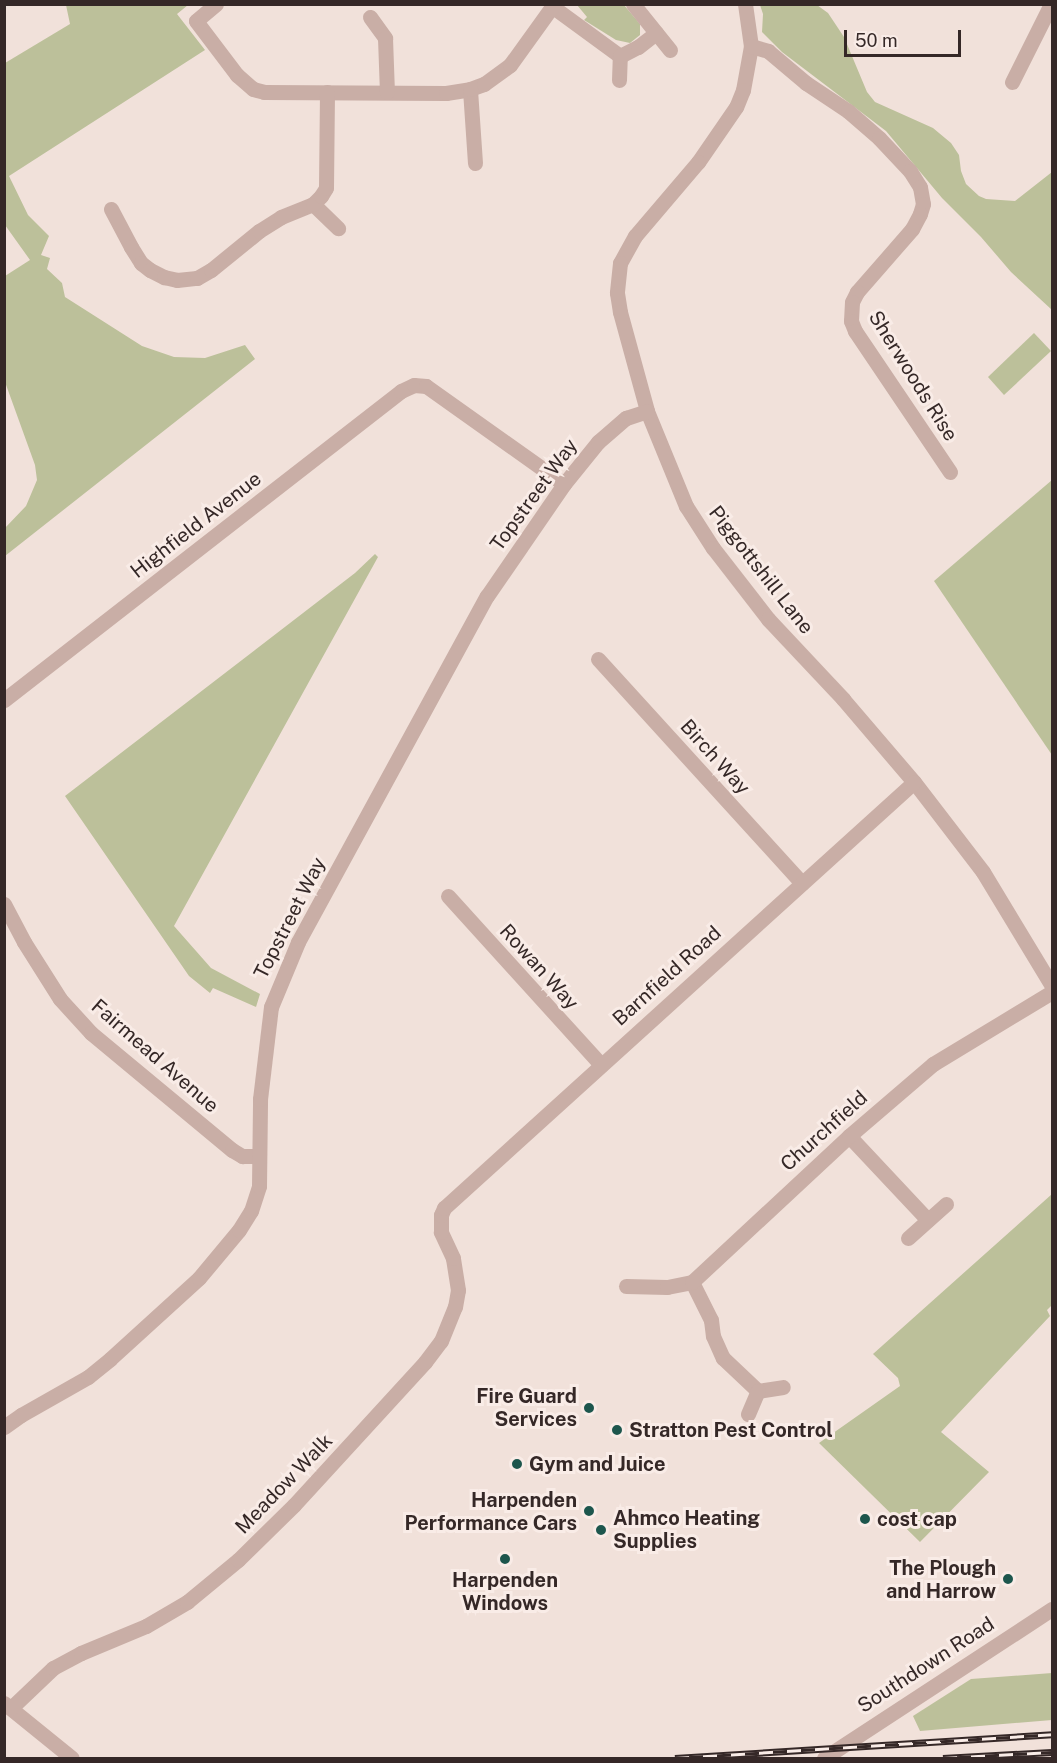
<!DOCTYPE html>
<style>
body{margin:0}
#map{position:relative;width:1057px;height:1763px;overflow:hidden;background:#f1e1da;font-family:"Public Sans",sans-serif}
div>[style]{position:absolute}
[style*='--x']{left:calc(var(--x)*1px);top:calc(var(--y)*1px);width:calc(var(--w)*1px);rotate:calc(var(--a)*1deg)}
.green>*{inset:0;background:#bcc09a}
.minor>*{height:15px;margin:-7.5px;padding:0 7.5px;transform-origin:7.5px;border-radius:7.5px;background:#c9aea6}
.rail>*{height:7px;margin-top:-3.5px;transform-origin:0;background:repeating-linear-gradient(90deg,#f9ece7 0 14px,#352827 0 28px);box-sizing:border-box;border-block:2px solid #352827}
.dots>*{width:16px;height:16px;translate:-50% -50%;box-sizing:border-box;border:3px solid #f9ece7;border-radius:50%}
span{translate:-50% -50%;white-space:nowrap;text-align:center;line-height:1.15;-webkit-text-stroke:6px #f9ece7;paint-order:stroke}
.street-label{font-size:20px;color:#352827}
.poi-label{font-size:20px;color:#352827;font-weight:700}
.right{translate:-100% -50%;text-align:right}
.left{translate:0 -50%;text-align:left}
.frame{position:absolute;inset:0;border:6px solid #352827;pointer-events:none}
.scale{position:absolute;left:844px;top:30px;width:117px;height:27px;box-sizing:border-box;border:3px solid #352827;border-top:0;padding-left:8px;font-size:18px;line-height:21px;white-space:nowrap;color:#352827;-webkit-text-stroke:4px #f9ece7;paint-order:stroke}
</style>
<div id="map">
<div class="green">
<i style="clip-path:polygon(66px 5px,188px 5px,177px 14px,205px 50px,9px 176px,28px 215px,49px 236px,41px 255px,50px 258px,47px 269px,62px 283px,65px 297px,142px 346px,174px 357px,205px 358px,245px 345px,255px 359px,5px 556px,5px 528px,26px 506px,37px 480px,35px 465px,5px 382px,5px 276px,30px 260px,5px 225px,5px 63px,70px 24px)"></i>
<i style="clip-path:polygon(577px 5px,624px 5px,640px 24px,640px 35px,630px 43px,616px 40px,584px 20px,587px 17px)"></i>
<i style="clip-path:polygon(760px 5px,817px 5px,828px 13px,844px 37px,867px 92px,875px 102px,933px 128px,951px 143px,959px 155px,961px 171px,966px 184px,979px 196px,986px 199px,1015px 201px,1052px 172px,1052px 310px,1011px 272px,981px 237px,942px 198px,886px 131px,782px 52px,762px 32px,763px 14px)"></i>
<i style="clip-path:polygon(1034px 333px,1051px 351px,1004px 395px,988px 377px)"></i>
<i style="clip-path:polygon(1052px 480px,1052px 755px,934px 581px)"></i>
<i style="clip-path:polygon(375px 554px,378px 557px,174px 926px,211px 968px,260px 994px,256px 1007px,213px 988px,210px 993px,189px 976px,65px 796px,355px 573px)"></i>
<i style="clip-path:polygon(1052px 1194px,1052px 1305px,1047px 1310px,1050px 1316px,941px 1432px,989px 1472px,920px 1542px,819px 1443px,900px 1386px,898px 1378px,873px 1354px)"></i>
<i style="clip-path:polygon(1052px 1673px,1052px 1720px,920px 1731px,913px 1716px,971px 1679px)"></i>
</div>
<div class="minor">
<i style="--x:216;--y:4;--w:26;--a:140"></i>
<i style="--x:196;--y:21;--w:68;--a:52.8"></i>
<i style="--x:237;--y:75;--w:21;--a:41"></i>
<i style="--x:253;--y:89;--w:11;--a:15"></i>
<i style="--x:264;--y:92;--w:182;--a:0.3"></i>
<i style="--x:446;--y:93;--w:24;--a:-9"></i>
<i style="--x:633;--y:4;--w:59;--a:51.2"></i>
<i style="--x:745;--y:4;--w:42;--a:81.9"></i>
<i style="--x:751;--y:46;--w:45;--a:100.3"></i>
<i style="--x:743;--y:90;--w:18;--a:112"></i>
<i style="--x:736;--y:107;--w:67;--a:124.6"></i>
<i style="--x:698;--y:162;--w:97;--a:130.4"></i>
<i style="--x:635;--y:236;--w:31;--a:119"></i>
<i style="--x:620;--y:263;--w:30;--a:96"></i>
<i style="--x:617;--y:293;--w:19;--a:81"></i>
<i style="--x:620;--y:312;--w:103;--a:74.7"></i>
<i style="--x:647;--y:411;--w:103;--a:67.7"></i>
<i style="--x:686;--y:506;--w:50;--a:57.3"></i>
<i style="--x:713;--y:548;--w:90;--a:52.2"></i>
<i style="--x:768;--y:619;--w:110;--a:46.8"></i>
<i style="--x:843;--y:699;--w:109;--a:49.5"></i>
<i style="--x:914;--y:782;--w:113;--a:52.5"></i>
<i style="--x:983;--y:872;--w:133;--a:58.8"></i>
<i style="--x:553;--y:7;--w:83;--a:36.2"></i>
<i style="--x:370;--y:17;--w:26;--a:54"></i>
<i style="--x:385;--y:38;--w:54;--a:87.9"></i>
<i style="--x:751;--y:46;--w:18;--a:16"></i>
<i style="--x:768;--y:51;--w:50;--a:40.1"></i>
<i style="--x:806;--y:83;--w:50;--a:33.7"></i>
<i style="--x:848;--y:111;--w:41;--a:41.1"></i>
<i style="--x:879;--y:138;--w:45;--a:46.8"></i>
<i style="--x:910;--y:171;--w:19;--a:58"></i>
<i style="--x:920;--y:187;--w:17;--a:80"></i>
<i style="--x:923;--y:204;--w:10;--a:107"></i>
<i style="--x:920;--y:214;--w:17;--a:118"></i>
<i style="--x:912;--y:229;--w:84;--a:131.1"></i>
<i style="--x:857;--y:292;--w:11;--a:117"></i>
<i style="--x:852;--y:302;--w:19;--a:93"></i>
<i style="--x:851;--y:321;--w:11;--a:68"></i>
<i style="--x:855;--y:331;--w:170;--a:56"></i>
<i style="--x:619;--y:80;--w:24;--a:-88"></i>
<i style="--x:620;--y:56;--w:20;--a:-27"></i>
<i style="--x:638;--y:47;--w:23;--a:-38"></i>
<i style="--x:1012;--y:82;--w:87;--a:-63.4"></i>
<i style="--x:475;--y:163;--w:74;--a:-93.9"></i>
<i style="--x:470;--y:89;--w:15;--a:-20"></i>
<i style="--x:484;--y:84;--w:32;--a:-36"></i>
<i style="--x:510;--y:65;--w:75;--a:-54.2"></i>
<i style="--x:313;--y:204;--w:35;--a:44"></i>
<i style="--x:111;--y:209;--w:43;--a:62.2"></i>
<i style="--x:131;--y:247;--w:19;--a:58"></i>
<i style="--x:141;--y:263;--w:11;--a:38"></i>
<i style="--x:150;--y:270;--w:16;--a:27"></i>
<i style="--x:164;--y:277;--w:13;--a:13"></i>
<i style="--x:177;--y:280;--w:20;--a:-6"></i>
<i style="--x:197;--y:278;--w:16;--a:-30"></i>
<i style="--x:211;--y:270;--w:62;--a:-39.1"></i>
<i style="--x:259;--y:231;--w:26;--a:-32"></i>
<i style="--x:281;--y:217;--w:35;--a:-22"></i>
<i style="--x:313;--y:204;--w:11;--a:-45"></i>
<i style="--x:321;--y:196;--w:9;--a:-58"></i>
<i style="--x:326;--y:188;--w:96;--a:-89.4"></i>
<i style="--x:598;--y:659;--w:303;--a:47.7"></i>
<i style="--x:4;--y:700;--w:503;--a:-37.89"></i>
<i style="--x:401;--y:391;--w:14;--a:-25"></i>
<i style="--x:414;--y:385;--w:12;--a:5"></i>
<i style="--x:426;--y:386;--w:169;--a:35.4"></i>
<i style="--x:448;--y:896;--w:228;--a:47.8"></i>
<i style="--x:4;--y:904;--w:43;--a:62.2"></i>
<i style="--x:24;--y:942;--w:67;--a:57.7"></i>
<i style="--x:60;--y:999;--w:46;--a:47.6"></i>
<i style="--x:91;--y:1033;--w:183;--a:39.7"></i>
<i style="--x:232;--y:1150;--w:12;--a:31"></i>
<i style="--x:242;--y:1156;--w:17;--a:0"></i>
<i style="--x:849;--y:1136;--w:115;--a:46.8"></i>
<i style="--x:908;--y:1238;--w:51;--a:-41.8"></i>
<i style="--x:692;--y:1282;--w:42;--a:63.4"></i>
<i style="--x:711;--y:1320;--w:16;--a:83"></i>
<i style="--x:713;--y:1336;--w:24;--a:66"></i>
<i style="--x:723;--y:1358;--w:48;--a:43.3"></i>
<i style="--x:758;--y:1391;--w:25;--a:-9"></i>
<i style="--x:626;--y:1286;--w:41;--a:1.4"></i>
<i style="--x:667;--y:1287;--w:25;--a:-11"></i>
<i style="--x:692;--y:1282;--w:214;--a:-42.9"></i>
<i style="--x:849;--y:1136;--w:111;--a:-40.6"></i>
<i style="--x:933;--y:1064;--w:139;--a:-31.2"></i>
<i style="--x:748;--y:1414;--w:25;--a:-67"></i>
<i style="--x:4;--y:1427;--w:21;--a:-35"></i>
<i style="--x:21;--y:1415;--w:77;--a:-29.6"></i>
<i style="--x:88;--y:1377;--w:28;--a:-39"></i>
<i style="--x:110;--y:1359;--w:120;--a:-42.3"></i>
<i style="--x:199;--y:1278;--w:62;--a:-50.2"></i>
<i style="--x:239;--y:1230;--w:22;--a:-58"></i>
<i style="--x:251;--y:1211;--w:26;--a:-72"></i>
<i style="--x:259;--y:1186;--w:87;--a:-89.3"></i>
<i style="--x:260;--y:1099;--w:93;--a:-83.2"></i>
<i style="--x:271;--y:1007;--w:70;--a:-67.4"></i>
<i style="--x:298;--y:942;--w:394;--a:-61.4"></i>
<i style="--x:487;--y:596;--w:136;--a:-55.5"></i>
<i style="--x:564;--y:484;--w:54;--a:-51"></i>
<i style="--x:598;--y:442;--w:37;--a:-41"></i>
<i style="--x:626;--y:418;--w:22;--a:-18"></i>
<i style="--x:4;--y:1703;--w:87;--a:39"></i>
<i style="--x:11;--y:1708;--w:58;--a:-43.6"></i>
<i style="--x:53;--y:1668;--w:32;--a:-28"></i>
<i style="--x:81;--y:1653;--w:70;--a:-22.6"></i>
<i style="--x:146;--y:1626;--w:48;--a:-30.3"></i>
<i style="--x:187;--y:1602;--w:66;--a:-39.5"></i>
<i style="--x:238;--y:1560;--w:78;--a:-44.5"></i>
<i style="--x:294;--y:1505;--w:194;--a:-47.5"></i>
<i style="--x:425;--y:1362;--w:26;--a:-53"></i>
<i style="--x:441;--y:1341;--w:37;--a:-68"></i>
<i style="--x:455;--y:1307;--w:17;--a:-80"></i>
<i style="--x:458;--y:1290;--w:32;--a:-99"></i>
<i style="--x:453;--y:1258;--w:29;--a:-115"></i>
<i style="--x:441;--y:1232;--w:17;--a:-90"></i>
<i style="--x:441;--y:1215;--w:8;--a:-67"></i>
<i style="--x:444;--y:1208;--w:634;--a:-42.19"></i>
<i style="--x:824;--y:1758;--w:272;--a:-33.2"></i>
</div>
<div class="rail">
<i style="--x:675;--y:1758;--w:378;--a:-3.6"></i>
<i style="--x:943;--y:1758;--w:109;--a:-3.2"></i>
</div>
<div class="dots">
<i style="left:589px;top:1408px;background:#1d564d"></i>
<i style="left:617px;top:1430px;background:#1d564d"></i>
<i style="left:517px;top:1464px;background:#1d564d"></i>
<i style="left:589px;top:1511px;background:#1d564d"></i>
<i style="left:865px;top:1519px;background:#1d564d"></i>
<i style="left:601px;top:1530px;background:#1d564d"></i>
<i style="left:505px;top:1559px;background:#1d564d"></i>
<i style="left:1008px;top:1579px;background:#1d564d"></i>
</div>
<div class="street-label">
<span style="left:913px;top:376px;rotate:58deg">Sherwoods Rise</span>
<span style="left:534px;top:495px;rotate:-54deg">Topstreet Way</span>
<span style="left:196px;top:525px;rotate:-38deg">Highfield Avenue</span>
<span style="left:761px;top:570px;rotate:52deg">Piggottshill Lane</span>
<span style="left:715px;top:757px;rotate:48deg">Birch Way</span>
<span style="left:290px;top:918px;rotate:-63deg">Topstreet Way</span>
<span style="left:539px;top:967px;rotate:48deg">Rowan Way</span>
<span style="left:667px;top:976px;rotate:-42deg">Barnfield Road</span>
<span style="left:155px;top:1056px;rotate:41deg">Fairmead Avenue</span>
<span style="left:824px;top:1131px;rotate:-42deg">Churchfield</span>
<span style="left:284px;top:1484px;rotate:-46deg">Meadow Walk</span>
<span style="left:926px;top:1665px;rotate:-33deg">Southdown Road</span>
</div>
<div class="poi-label">
<span class="right" style="left:577px;top:1408px">Fire Guard<br>Services</span>
<span class="left" style="left:629px;top:1430px">Stratton Pest Control</span>
<span class="left" style="left:529px;top:1464px">Gym and Juice</span>
<span class="right" style="left:577px;top:1512px">Harpenden<br>Performance Cars</span>
<span class="left" style="left:613px;top:1530px">Ahmco Heating<br>Supplies</span>
<span class="left" style="left:877px;top:1519px">cost cap</span>
<span class="right" style="left:996px;top:1580px">The Plough<br>and Harrow</span>
<span style="left:505px;top:1592px">Harpenden<br>Windows</span>
</div>
<div class="frame"></div>
<div class="scale">50 m</div>
</div>
